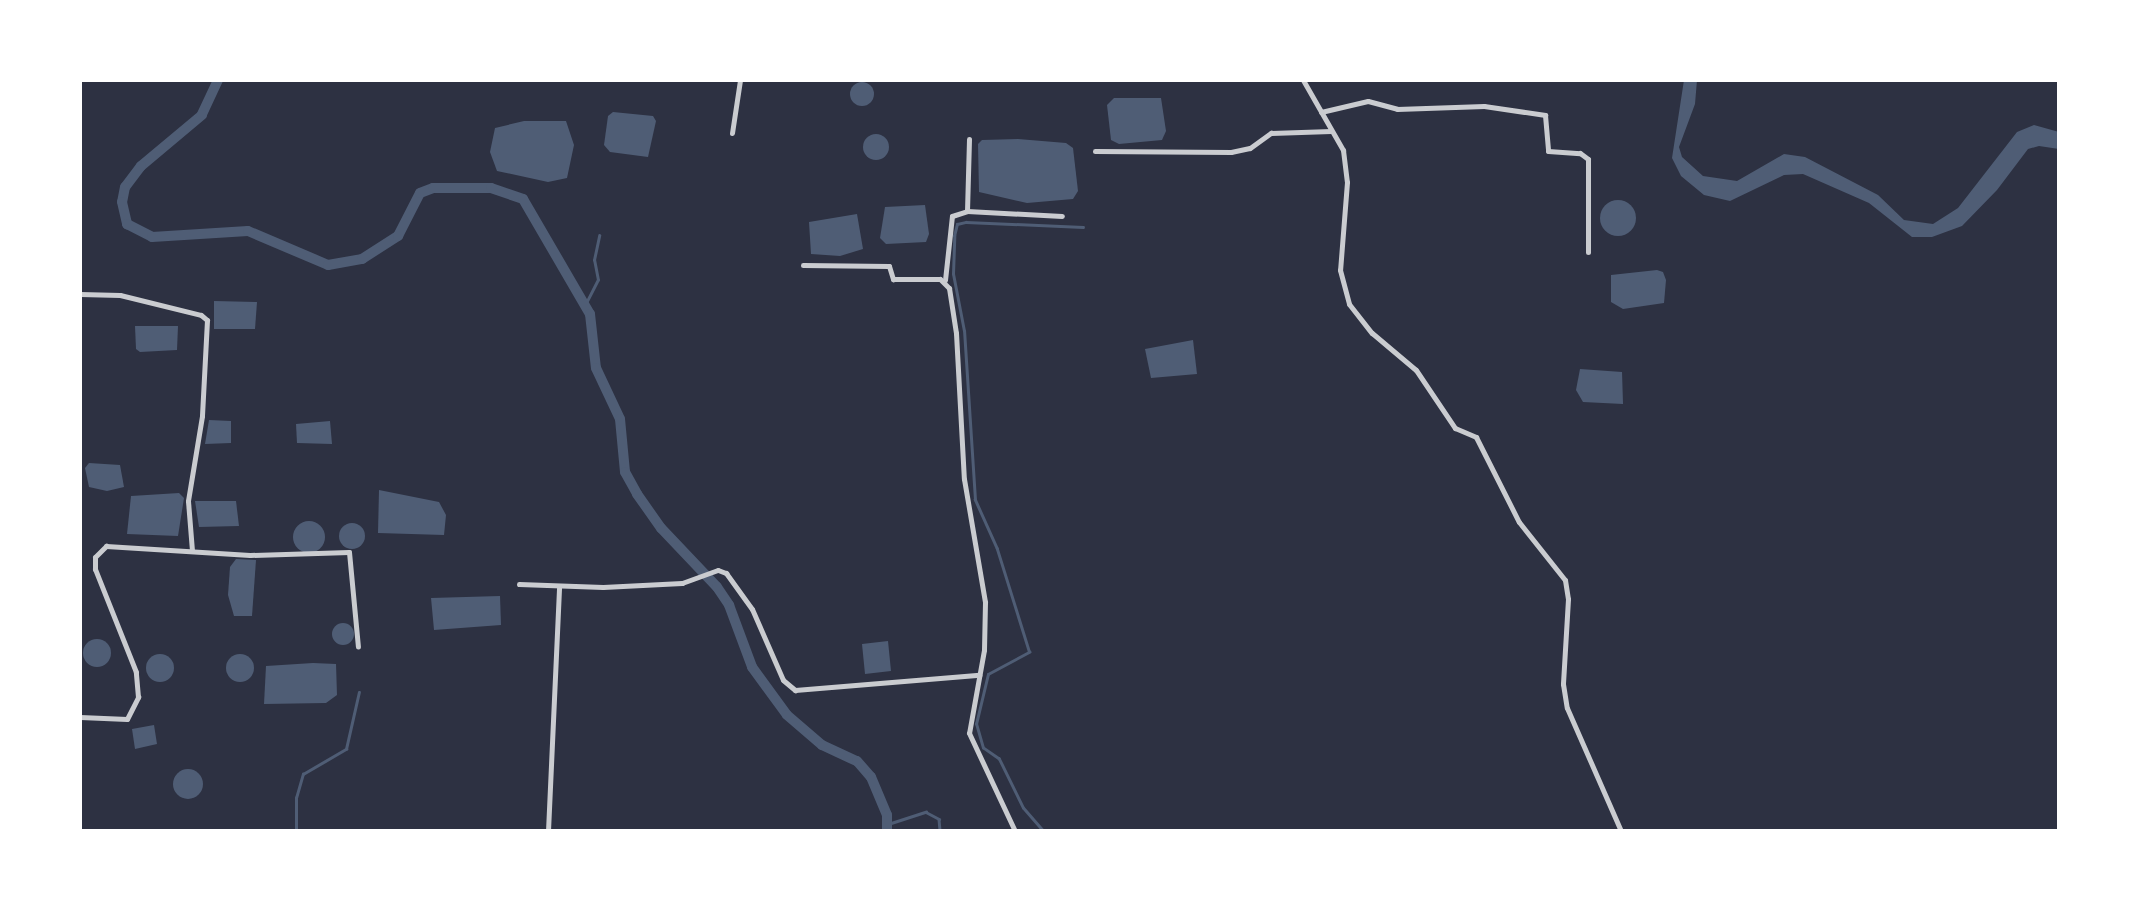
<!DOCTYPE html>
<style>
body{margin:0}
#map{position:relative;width:2139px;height:911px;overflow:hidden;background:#2d3142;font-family:"Archivo Narrow",sans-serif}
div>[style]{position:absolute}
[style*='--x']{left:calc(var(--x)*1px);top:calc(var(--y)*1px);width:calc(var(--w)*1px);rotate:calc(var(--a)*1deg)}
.water>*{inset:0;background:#4f5d75}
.round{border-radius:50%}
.stream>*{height:2.5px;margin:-1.25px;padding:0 1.25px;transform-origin:1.25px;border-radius:1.25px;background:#4f5d75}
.canal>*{height:10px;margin:-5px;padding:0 5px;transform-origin:5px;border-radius:5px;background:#4f5d75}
.minor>*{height:5px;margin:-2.5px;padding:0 2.5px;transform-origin:2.5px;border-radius:2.5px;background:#caccd0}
span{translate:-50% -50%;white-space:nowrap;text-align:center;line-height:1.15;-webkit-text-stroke:9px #fff;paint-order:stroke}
.frame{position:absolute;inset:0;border:82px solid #fff;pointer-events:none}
</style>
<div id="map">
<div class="water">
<i style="clip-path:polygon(1684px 80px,1697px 80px,1695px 104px,1679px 147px,1682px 157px,1703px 176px,1737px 181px,1784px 154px,1805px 157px,1878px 195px,1904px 220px,1933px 224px,1958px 208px,2017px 132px,2034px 125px,2059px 132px,2059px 149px,2039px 146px,2028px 149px,1997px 190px,1962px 226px,1932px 237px,1912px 237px,1869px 203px,1803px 174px,1784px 175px,1730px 201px,1704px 195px,1681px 176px,1672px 158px)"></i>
<i class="round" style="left:850px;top:82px;width:24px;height:24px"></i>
<i style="clip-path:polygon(1114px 98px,1161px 98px,1166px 131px,1162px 140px,1119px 144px,1111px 140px,1107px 105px)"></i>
<i style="clip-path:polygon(613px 112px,653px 116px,656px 121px,648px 157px,610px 152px,604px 145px,608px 116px)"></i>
<i style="clip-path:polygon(566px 121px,574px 145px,567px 178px,548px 182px,497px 171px,490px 152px,495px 128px,524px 121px)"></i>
<i class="round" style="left:863px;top:134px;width:26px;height:26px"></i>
<i style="clip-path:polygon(1018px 139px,1066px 143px,1073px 148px,1078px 191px,1073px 199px,1027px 203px,979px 192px,978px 144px,982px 140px)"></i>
<i class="round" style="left:1600px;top:200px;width:36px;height:36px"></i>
<i style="clip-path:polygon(925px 205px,929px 234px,926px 242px,886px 244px,880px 238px,885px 207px)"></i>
<i style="clip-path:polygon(857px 214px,863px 249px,840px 256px,811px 254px,809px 222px)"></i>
<i style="clip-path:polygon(1657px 270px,1663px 272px,1666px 280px,1664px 303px,1623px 309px,1611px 302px,1611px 275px)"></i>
<i style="clip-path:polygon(214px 301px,257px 302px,255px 329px,214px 329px)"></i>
<i style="clip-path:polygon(135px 326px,178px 326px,177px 350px,140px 352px,136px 349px)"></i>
<i style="clip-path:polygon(1193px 340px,1197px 374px,1151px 378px,1145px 349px)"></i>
<i style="clip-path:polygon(1580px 369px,1622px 372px,1623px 404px,1583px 402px,1576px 390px)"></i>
<i style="clip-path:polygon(209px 420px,231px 421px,231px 443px,205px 444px)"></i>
<i style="clip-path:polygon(330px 421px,332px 444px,297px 443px,296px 424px)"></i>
<i style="clip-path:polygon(89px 463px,120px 465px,124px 487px,107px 491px,89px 487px,85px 468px)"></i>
<i style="clip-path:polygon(379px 490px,439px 502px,446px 515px,444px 535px,378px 533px)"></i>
<i style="clip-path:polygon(179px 493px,184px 498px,178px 536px,127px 534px,131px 496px)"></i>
<i style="clip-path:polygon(195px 501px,236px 501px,239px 526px,199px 527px)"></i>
<i class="round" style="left:293px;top:521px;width:32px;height:32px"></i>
<i class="round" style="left:339px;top:523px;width:26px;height:26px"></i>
<i style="clip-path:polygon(256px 560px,252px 616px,234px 616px,228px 595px,230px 567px,236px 559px)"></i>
<i style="clip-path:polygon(500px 596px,501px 625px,434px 630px,431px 598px)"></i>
<i class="round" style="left:332px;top:623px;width:22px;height:22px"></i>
<i class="round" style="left:83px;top:639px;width:28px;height:28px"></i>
<i style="clip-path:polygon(888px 641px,891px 671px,865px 674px,862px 644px)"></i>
<i class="round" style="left:146px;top:654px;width:28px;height:28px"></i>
<i class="round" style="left:226px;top:654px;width:28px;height:28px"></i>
<i style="clip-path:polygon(313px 663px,336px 664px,337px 695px,326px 703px,264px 704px,266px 666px)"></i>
<i style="clip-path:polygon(154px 725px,157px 744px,135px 749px,132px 729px)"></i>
<i class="round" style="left:173px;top:769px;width:30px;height:30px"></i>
</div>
<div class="stream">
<i style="--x:1488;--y:80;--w:22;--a:0"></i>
<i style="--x:585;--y:305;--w:28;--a:-63"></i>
<i style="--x:598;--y:280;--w:20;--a:-101"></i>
<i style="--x:594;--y:260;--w:25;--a:-78"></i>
<i style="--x:888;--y:824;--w:40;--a:-18"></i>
<i style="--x:926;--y:812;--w:15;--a:28"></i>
<i style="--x:939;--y:819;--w:12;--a:85"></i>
<i style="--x:296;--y:831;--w:33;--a:-90"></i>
<i style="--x:296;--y:798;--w:25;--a:-74"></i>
<i style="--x:303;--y:774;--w:50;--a:-30.2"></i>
<i style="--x:346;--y:749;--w:58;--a:-77.2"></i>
<i style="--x:1043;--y:831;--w:30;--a:-131"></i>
<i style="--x:1023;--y:808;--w:55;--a:-116.1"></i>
<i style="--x:999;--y:759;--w:19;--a:-145"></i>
<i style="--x:983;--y:748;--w:25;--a:-106"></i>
<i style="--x:976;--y:724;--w:51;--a:-76.5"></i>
<i style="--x:988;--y:674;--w:47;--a:-28.2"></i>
<i style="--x:1029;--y:652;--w:108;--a:-107.3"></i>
<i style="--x:997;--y:549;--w:54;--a:-114.2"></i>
<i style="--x:975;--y:500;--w:169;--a:-93.7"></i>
<i style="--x:964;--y:331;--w:58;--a:-100.9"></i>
<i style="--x:953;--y:274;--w:38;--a:-88"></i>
<i style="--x:954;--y:236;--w:12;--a:-76"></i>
<i style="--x:957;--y:224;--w:9;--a:-13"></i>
<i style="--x:966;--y:222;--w:117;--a:2.4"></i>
</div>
<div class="canal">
<i style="--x:218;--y:80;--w:38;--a:115"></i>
<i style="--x:202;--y:115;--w:80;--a:140.1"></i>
<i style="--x:141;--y:166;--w:26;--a:127"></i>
<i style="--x:125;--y:187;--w:15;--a:101"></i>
<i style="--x:122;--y:202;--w:23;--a:77"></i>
<i style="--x:127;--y:224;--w:28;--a:27"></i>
<i style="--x:152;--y:237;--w:96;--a:-3.6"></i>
<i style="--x:248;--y:231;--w:87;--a:23"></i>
<i style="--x:328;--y:265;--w:35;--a:-10"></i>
<i style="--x:362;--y:259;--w:43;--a:-32.6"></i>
<i style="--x:398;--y:236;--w:48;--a:-62.9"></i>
<i style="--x:420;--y:193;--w:14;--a:-21"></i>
<i style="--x:433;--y:188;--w:58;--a:0"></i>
<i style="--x:491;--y:188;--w:34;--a:19"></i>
<i style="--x:523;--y:199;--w:133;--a:59.8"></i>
<i style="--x:590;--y:314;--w:54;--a:83.7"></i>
<i style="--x:596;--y:368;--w:56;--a:64.8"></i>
<i style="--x:620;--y:419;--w:53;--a:84.6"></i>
<i style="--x:625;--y:472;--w:25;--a:61"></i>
<i style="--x:637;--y:494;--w:42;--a:54.8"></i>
<i style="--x:661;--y:528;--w:81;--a:46.5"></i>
<i style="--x:717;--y:587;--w:22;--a:56"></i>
<i style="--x:729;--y:605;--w:66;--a:69.6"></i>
<i style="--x:752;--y:667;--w:59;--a:53.9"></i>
<i style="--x:787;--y:715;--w:46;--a:40.6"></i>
<i style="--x:822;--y:745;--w:38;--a:25"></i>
<i style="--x:857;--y:761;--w:21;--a:49"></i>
<i style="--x:871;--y:777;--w:41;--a:67.2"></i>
<i style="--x:887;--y:815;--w:16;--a:90"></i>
</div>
<div class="minor">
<i style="--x:1303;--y:80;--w:81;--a:60.3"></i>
<i style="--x:1343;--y:150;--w:32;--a:83"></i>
<i style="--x:1347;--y:182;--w:88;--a:94.5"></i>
<i style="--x:1340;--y:270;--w:35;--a:75"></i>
<i style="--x:1349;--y:304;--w:37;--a:52"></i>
<i style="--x:1372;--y:333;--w:57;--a:40.1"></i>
<i style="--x:1416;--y:370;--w:70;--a:56.1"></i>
<i style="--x:1455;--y:428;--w:23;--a:23"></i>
<i style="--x:1476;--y:437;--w:95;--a:63.2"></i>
<i style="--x:1519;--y:522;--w:74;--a:51.6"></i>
<i style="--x:1565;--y:580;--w:19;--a:81"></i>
<i style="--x:1568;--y:599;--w:85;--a:93.4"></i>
<i style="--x:1563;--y:684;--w:24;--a:81"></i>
<i style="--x:1567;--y:708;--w:134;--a:66.3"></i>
<i style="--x:1321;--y:112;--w:48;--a:-13.2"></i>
<i style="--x:1368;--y:101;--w:30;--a:15"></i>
<i style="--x:1397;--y:109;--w:87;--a:-2"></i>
<i style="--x:1484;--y:106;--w:62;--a:8.4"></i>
<i style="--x:1545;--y:115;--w:36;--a:85"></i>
<i style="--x:1548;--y:151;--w:32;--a:4"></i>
<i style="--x:1580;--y:153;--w:10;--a:37"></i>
<i style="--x:1588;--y:159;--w:93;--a:90"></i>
<i style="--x:732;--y:133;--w:54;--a:-81.4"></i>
<i style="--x:1095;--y:151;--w:136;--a:0.4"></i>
<i style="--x:1231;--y:152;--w:19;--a:-12"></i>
<i style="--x:1250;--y:148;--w:26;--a:-36"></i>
<i style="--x:1271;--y:133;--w:60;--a:-1.9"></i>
<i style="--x:967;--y:211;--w:72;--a:-88.4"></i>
<i style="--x:803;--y:265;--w:86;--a:0.7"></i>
<i style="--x:889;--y:266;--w:14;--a:73"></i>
<i style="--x:893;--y:279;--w:47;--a:0"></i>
<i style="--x:940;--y:279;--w:13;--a:45"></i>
<i style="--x:949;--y:288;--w:46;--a:81.2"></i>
<i style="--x:956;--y:333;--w:146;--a:86.9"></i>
<i style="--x:964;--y:479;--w:125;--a:80.3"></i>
<i style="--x:985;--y:602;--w:48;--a:91.2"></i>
<i style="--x:984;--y:650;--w:84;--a:100.2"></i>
<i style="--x:969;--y:733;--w:108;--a:64.9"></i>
<i style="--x:945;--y:280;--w:64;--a:-83.8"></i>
<i style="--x:952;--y:216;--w:16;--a:-18"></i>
<i style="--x:967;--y:211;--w:95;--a:3"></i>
<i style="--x:80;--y:294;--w:40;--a:1.4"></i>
<i style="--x:120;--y:295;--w:83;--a:13.9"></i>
<i style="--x:201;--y:315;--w:8;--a:40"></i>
<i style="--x:207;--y:320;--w:96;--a:93"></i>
<i style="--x:202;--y:416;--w:86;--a:99.4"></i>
<i style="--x:188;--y:501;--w:50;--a:85.4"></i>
<i style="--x:519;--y:584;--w:84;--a:2"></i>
<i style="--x:603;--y:587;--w:79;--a:-2.9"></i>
<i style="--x:682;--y:583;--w:38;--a:-20"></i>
<i style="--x:718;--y:570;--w:9;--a:21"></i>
<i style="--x:726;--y:573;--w:44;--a:54.2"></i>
<i style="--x:752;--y:609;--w:77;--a:66.4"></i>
<i style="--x:783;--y:680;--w:16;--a:40"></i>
<i style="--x:795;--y:690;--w:185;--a:-4.7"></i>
<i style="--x:80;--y:717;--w:47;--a:2.4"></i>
<i style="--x:127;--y:719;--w:25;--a:-63"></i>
<i style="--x:138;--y:697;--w:25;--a:-95"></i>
<i style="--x:136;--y:672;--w:111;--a:-111.7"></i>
<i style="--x:95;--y:569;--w:12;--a:-90"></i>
<i style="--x:95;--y:557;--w:16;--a:-45"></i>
<i style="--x:106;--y:546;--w:144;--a:3.6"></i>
<i style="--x:250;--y:555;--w:99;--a:-1.7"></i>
<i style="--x:349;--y:552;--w:95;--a:84.6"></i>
<i style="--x:548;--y:831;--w:245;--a:-87.4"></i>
</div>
<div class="frame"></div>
</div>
